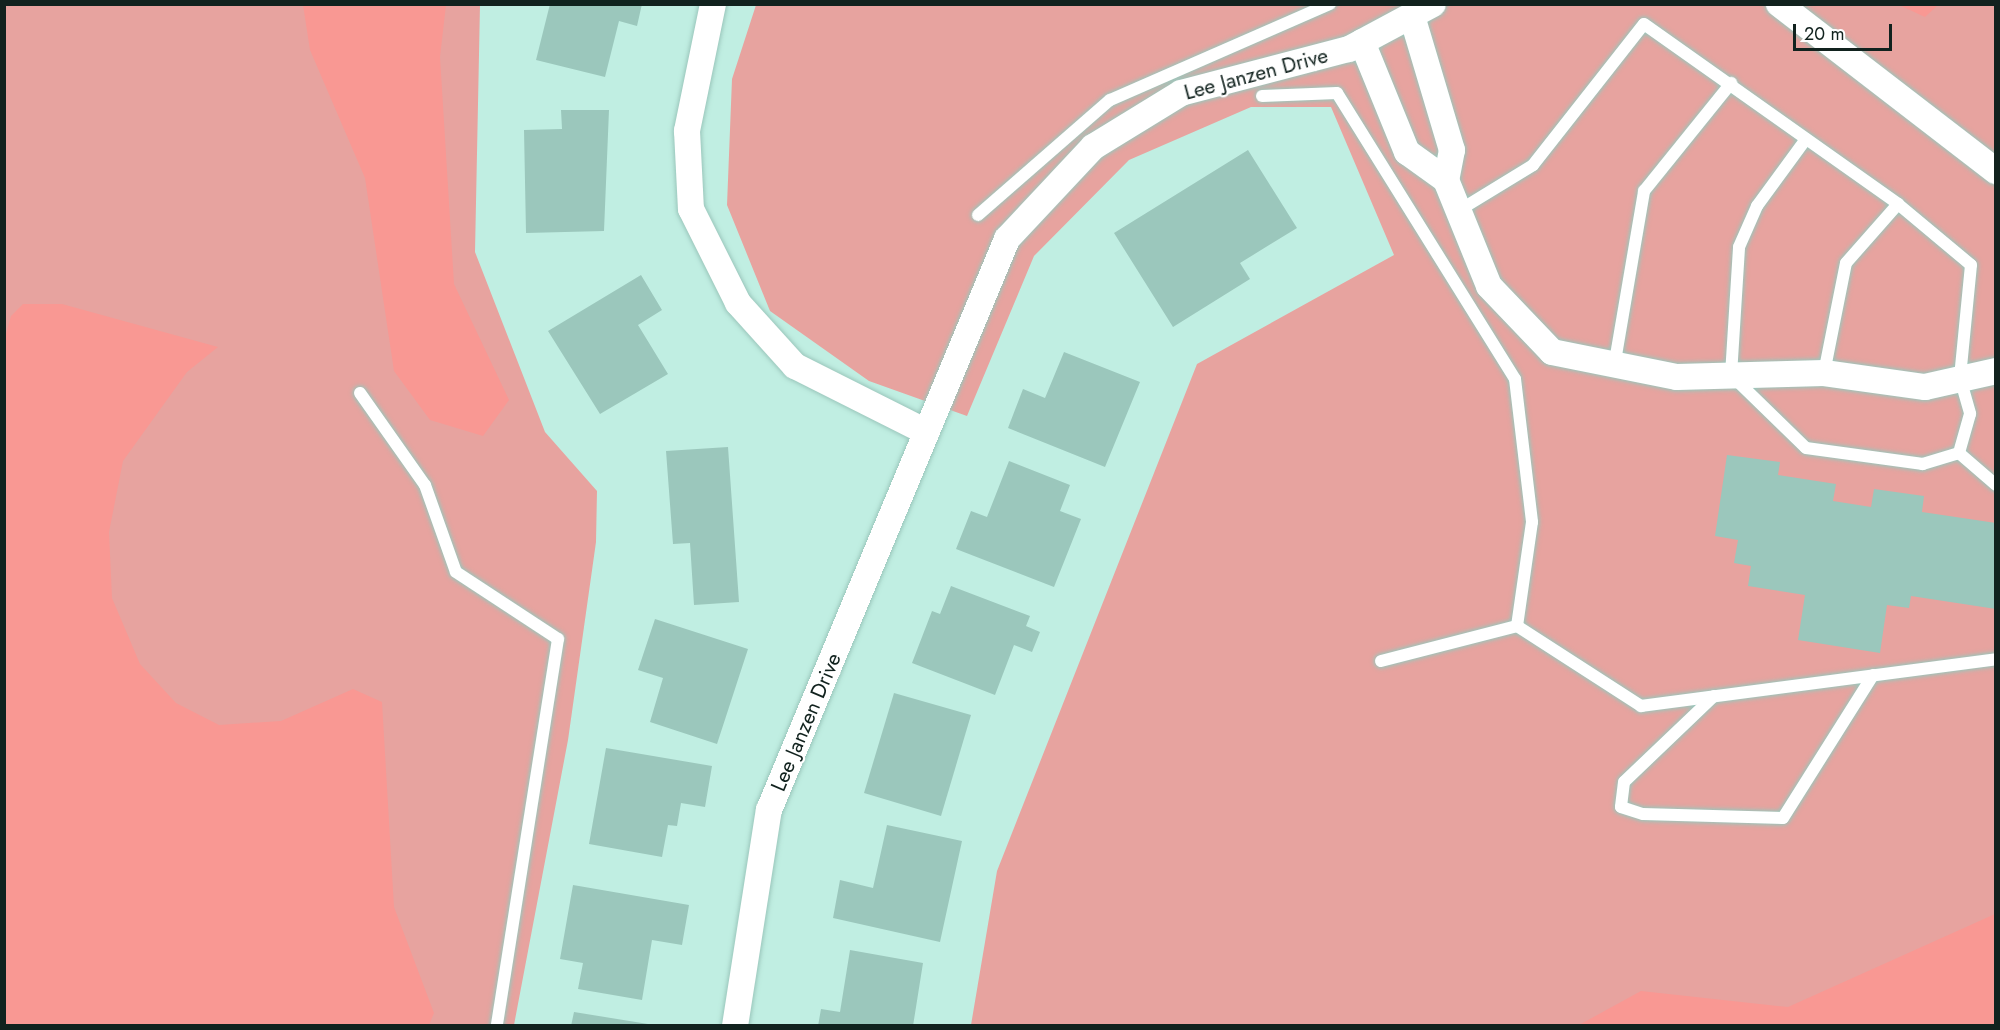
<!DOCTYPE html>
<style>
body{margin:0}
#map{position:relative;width:2000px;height:1030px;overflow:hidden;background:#c0eee2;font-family:Jost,sans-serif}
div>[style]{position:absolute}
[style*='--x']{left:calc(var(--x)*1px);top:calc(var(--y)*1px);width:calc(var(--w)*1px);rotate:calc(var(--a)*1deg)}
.green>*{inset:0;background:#e7a39f}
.water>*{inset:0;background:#f99893}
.building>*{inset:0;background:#9bc7bc}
.roads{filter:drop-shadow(0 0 2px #9ac6bb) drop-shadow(0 0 2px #9ac6bb)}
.lane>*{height:12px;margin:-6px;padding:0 6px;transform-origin:6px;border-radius:6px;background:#fff}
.street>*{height:26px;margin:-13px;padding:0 13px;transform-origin:13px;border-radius:13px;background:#fff}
span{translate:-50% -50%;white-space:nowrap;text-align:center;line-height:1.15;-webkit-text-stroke:4.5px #fff;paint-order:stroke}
.street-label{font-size:21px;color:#11221e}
.frame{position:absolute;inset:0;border:6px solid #11221e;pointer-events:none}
.scale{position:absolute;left:1793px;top:24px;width:99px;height:27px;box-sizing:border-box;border:3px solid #11221e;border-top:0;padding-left:8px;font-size:18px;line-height:21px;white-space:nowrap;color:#11221e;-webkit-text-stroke:4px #fff;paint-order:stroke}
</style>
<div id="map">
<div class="green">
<i style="clip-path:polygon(4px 5px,480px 5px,475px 252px,545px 432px,597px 491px,596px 542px,568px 740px,514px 1025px,5px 1025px)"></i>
<i style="clip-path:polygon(756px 5px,1995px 5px,1995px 1025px,971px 1025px,997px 871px,1197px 364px,1394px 255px,1331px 107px,1251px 107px,1129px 160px,1034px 256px,967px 416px,869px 381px,770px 311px,727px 205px,732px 79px)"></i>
</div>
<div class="water">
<i style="clip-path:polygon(303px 5px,446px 5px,440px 57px,454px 284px,509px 400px,483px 436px,430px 420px,394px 371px,365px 178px,310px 50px)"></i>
<i style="clip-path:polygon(1899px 5px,1938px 5px,1925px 17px)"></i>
<i style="clip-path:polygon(23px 304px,62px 304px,218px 347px,187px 372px,123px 461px,109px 532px,112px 598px,140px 664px,176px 703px,219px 725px,281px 721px,353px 689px,382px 702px,394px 907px,434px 1013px,429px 1025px,5px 1025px,4px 341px,11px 316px)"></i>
<i style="clip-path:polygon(1995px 914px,1995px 1025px,1579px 1025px,1641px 991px,1788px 1007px)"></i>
</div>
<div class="building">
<i style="clip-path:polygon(550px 4px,642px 4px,637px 26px,619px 21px,605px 77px,536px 60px)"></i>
<i style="clip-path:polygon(561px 110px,609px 110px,604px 231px,526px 233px,524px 130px,562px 129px)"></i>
<i style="clip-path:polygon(1248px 150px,1297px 228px,1240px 263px,1250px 279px,1173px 327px,1114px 233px)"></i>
<i style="clip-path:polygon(641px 275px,662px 310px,638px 325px,668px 374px,600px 414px,548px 331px)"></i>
<i style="clip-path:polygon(1064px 352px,1140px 382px,1105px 467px,1008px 428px,1023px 389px,1045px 398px)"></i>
<i style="clip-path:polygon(728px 447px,739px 602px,694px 605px,690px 543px,673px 544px,666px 451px)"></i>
<i style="clip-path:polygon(1727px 455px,1780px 462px,1778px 475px,1836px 484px,1833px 501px,1871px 507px,1874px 489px,1924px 496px,1922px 512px,1996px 523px,1996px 609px,1911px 596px,1909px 608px,1887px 605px,1880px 653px,1798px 640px,1805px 595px,1748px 586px,1751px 566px,1734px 563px,1738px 540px,1715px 536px)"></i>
<i style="clip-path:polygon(1009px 461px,1070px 485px,1060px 511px,1081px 519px,1054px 587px,956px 549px,971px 511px,987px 517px)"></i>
<i style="clip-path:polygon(951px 586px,1030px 616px,1026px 626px,1040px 632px,1032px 652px,1014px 645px,995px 695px,912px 663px,932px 611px,940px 614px)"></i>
<i style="clip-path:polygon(655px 619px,748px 649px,717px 744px,650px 722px,663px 678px,638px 670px)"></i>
<i style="clip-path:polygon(894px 693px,971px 715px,941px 816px,864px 793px)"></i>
<i style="clip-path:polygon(606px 748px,712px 766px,705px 807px,681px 803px,677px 826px,668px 825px,662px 857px,589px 844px)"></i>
<i style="clip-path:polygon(887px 825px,962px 841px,940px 942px,833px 918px,840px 880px,873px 888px)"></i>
<i style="clip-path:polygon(573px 885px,689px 905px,682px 945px,652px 940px,642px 1000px,578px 989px,583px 963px,560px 959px)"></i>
<i style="clip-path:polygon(850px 950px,923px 963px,913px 1026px,818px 1026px,821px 1009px,840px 1012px)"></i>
<i style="clip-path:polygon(574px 1012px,648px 1024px,648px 1026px,571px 1026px)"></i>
</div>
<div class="roads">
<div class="lane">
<i style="--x:1262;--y:96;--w:75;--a:-2.3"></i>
<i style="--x:1337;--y:93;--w:337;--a:58.1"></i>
<i style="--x:1515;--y:379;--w:144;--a:83.2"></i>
<i style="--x:1532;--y:522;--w:105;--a:98.2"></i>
<i style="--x:1458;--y:211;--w:88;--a:-31.5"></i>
<i style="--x:1533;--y:165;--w:179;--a:-51.8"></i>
<i style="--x:1644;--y:24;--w:311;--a:35.3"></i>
<i style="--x:1898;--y:204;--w:95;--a:39.9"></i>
<i style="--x:1971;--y:265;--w:114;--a:95.6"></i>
<i style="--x:1960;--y:378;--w:37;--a:74"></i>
<i style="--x:1970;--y:414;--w:41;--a:105.8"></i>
<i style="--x:1959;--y:453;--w:38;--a:163"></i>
<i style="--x:1923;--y:464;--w:118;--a:-172.2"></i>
<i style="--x:1806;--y:448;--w:105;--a:-135.8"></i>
<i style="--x:1731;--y:375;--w:128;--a:-86.4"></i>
<i style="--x:1739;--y:247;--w:45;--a:-66.3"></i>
<i style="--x:1757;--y:206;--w:83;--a:-53.8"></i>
<i style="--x:978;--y:215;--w:175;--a:-41.1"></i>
<i style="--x:1110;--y:100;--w:240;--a:-23.6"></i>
<i style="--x:1614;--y:367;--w:179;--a:-80.3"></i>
<i style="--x:1644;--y:191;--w:139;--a:-51.1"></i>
<i style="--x:1824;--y:373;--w:112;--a:-78.7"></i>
<i style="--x:1846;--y:263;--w:79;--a:-48.6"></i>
<i style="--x:360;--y:393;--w:113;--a:54.8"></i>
<i style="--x:425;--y:485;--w:92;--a:70.4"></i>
<i style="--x:456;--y:572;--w:122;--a:33.3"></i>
<i style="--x:558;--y:639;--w:392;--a:99"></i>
<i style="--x:1959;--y:453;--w:49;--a:40.9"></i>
<i style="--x:1381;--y:661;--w:140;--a:-14.4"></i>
<i style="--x:1517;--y:626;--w:148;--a:32.8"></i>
<i style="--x:1641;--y:706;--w:358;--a:-7.5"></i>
<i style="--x:1714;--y:696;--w:124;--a:136.3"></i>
<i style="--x:1624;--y:782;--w:25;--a:97"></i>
<i style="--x:1621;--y:807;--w:23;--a:18"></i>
<i style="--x:1643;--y:814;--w:140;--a:1.6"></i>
<i style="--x:1783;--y:818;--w:169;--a:-57.8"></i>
</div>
<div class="street">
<i style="--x:713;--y:4;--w:130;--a:101.6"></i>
<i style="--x:687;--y:131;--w:78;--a:87.1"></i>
<i style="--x:691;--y:209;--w:105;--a:63.4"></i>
<i style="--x:738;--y:303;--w:85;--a:47.9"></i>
<i style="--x:795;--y:366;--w:147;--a:26.7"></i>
<i style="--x:1779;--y:4;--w:274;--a:37.6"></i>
<i style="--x:1412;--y:16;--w:140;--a:73.4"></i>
<i style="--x:1452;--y:150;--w:31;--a:101"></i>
<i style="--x:1446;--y:180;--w:114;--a:67.9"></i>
<i style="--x:1489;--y:286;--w:91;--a:46.3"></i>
<i style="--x:1552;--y:352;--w:127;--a:11.3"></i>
<i style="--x:1677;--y:377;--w:147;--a:-1.6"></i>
<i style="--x:1824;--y:373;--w:102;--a:7.9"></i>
<i style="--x:1925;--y:387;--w:73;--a:-12.7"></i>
<i style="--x:1362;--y:42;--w:119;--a:67.8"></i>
<i style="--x:1407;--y:152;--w:48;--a:35.7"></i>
<i style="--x:735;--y:1026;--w:219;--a:-81.1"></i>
<i style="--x:769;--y:810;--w:619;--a:-67.37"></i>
<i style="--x:1007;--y:239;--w:126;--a:-46.9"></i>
<i style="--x:1093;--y:147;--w:103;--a:-31.5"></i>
<i style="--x:1181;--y:93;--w:174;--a:-14.7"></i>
<i style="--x:1349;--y:49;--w:95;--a:-28.2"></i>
</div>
</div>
<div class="street-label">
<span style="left:1256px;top:74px;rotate:-15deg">Lee Janzen Drive</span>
<span style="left:806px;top:722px;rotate:-67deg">Lee Janzen Drive</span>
</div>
<div class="frame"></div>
<div class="scale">20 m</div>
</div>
